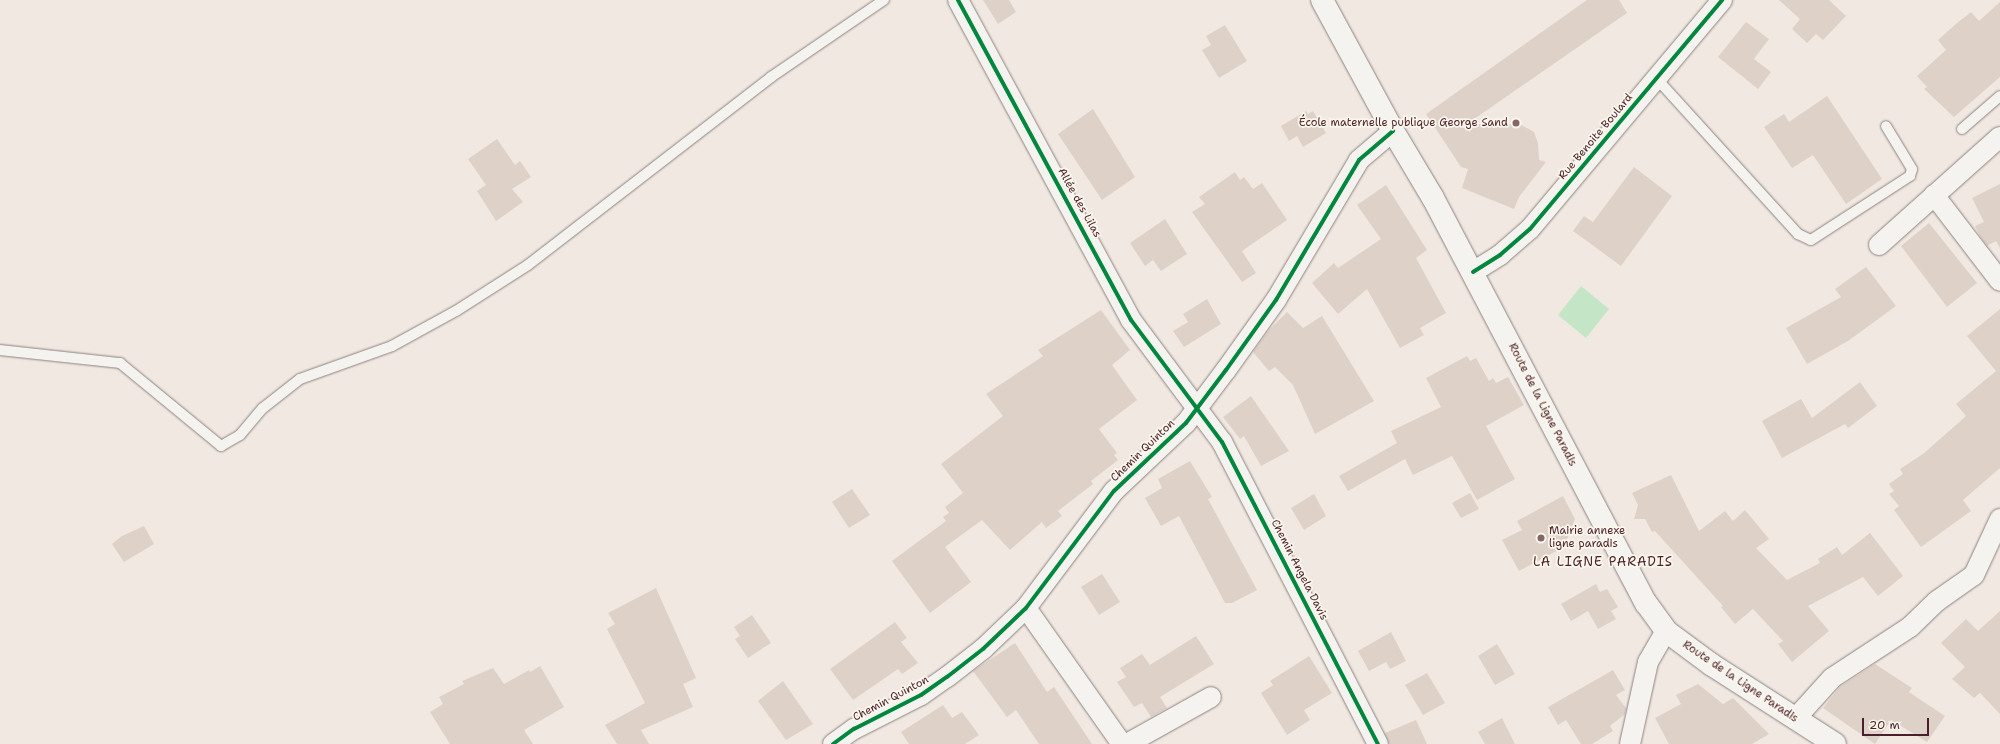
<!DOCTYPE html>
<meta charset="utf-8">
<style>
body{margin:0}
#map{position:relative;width:2000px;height:744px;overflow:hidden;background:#f1e9e1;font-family:"Shantell Sans",sans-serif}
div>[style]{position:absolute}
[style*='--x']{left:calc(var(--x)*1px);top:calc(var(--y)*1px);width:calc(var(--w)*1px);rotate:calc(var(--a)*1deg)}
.green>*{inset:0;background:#c4e6c6}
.building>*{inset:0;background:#ded1c8}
.roads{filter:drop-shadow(0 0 1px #8d8280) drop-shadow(0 0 1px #8d8280)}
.service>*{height:10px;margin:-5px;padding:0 5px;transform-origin:5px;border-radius:5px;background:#f5f3ef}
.minor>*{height:20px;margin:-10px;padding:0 10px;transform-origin:10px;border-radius:10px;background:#f5f3ef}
.secondary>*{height:22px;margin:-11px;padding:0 11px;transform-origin:11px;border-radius:11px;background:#f5f3ef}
.cycleway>*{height:4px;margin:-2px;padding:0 2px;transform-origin:2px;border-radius:2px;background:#00873e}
.dots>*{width:11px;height:11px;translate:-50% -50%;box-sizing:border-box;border:2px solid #fbf7ec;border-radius:50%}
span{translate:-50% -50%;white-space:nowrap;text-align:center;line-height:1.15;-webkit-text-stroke:3.5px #fbf7ec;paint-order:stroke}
.poi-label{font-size:11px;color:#4a1f2b}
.right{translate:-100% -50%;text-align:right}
.left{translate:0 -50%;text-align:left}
.street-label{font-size:11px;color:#4a1f2b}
.quarter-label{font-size:13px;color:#4a1f2b;letter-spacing:1px}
.scale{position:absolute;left:1862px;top:718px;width:67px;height:18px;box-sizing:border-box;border:2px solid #4a1f2b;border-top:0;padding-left:5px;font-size:12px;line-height:14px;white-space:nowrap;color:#4a1f2b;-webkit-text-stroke:3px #fbf7ec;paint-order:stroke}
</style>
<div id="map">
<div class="green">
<i style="clip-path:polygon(1581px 286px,1609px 309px,1586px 338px,1558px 315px)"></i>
</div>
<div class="building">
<i style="clip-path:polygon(983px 0,1009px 0,1016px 12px,998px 24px)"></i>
<i style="clip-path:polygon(1587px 0,1619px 0,1627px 13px,1467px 124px,1519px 124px,1527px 128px,1534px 132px,1538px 143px,1539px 160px,1546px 162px,1519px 197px,1514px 209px,1462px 188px,1468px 169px,1461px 167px,1426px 114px)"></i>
<i style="clip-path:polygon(1779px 0,1829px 0,1846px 16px,1823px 40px,1816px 34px,1807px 43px,1792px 29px,1800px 19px)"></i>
<i style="clip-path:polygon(2000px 2px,2000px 77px,1954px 117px,1924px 89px,1927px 87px,1917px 76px,1946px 50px,1938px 40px,1957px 23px,1971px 12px,1979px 21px)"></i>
<i style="clip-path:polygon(1746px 22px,1769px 39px,1754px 59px,1771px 72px,1758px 89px,1718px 57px)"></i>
<i style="clip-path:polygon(1225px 25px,1247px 61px,1219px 78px,1202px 50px,1211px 45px,1206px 36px)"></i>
<i style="clip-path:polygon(1827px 96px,1882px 179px,1846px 204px,1813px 155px,1792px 168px,1764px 127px,1784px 114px,1789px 122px)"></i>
<i style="clip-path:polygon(1093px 109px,1135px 177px,1102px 200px,1058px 134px)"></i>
<i style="clip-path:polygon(1306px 111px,1308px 114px,1313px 111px,1326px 133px,1303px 147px,1297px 136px,1289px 141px,1281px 126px)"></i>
<i style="clip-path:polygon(497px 139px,515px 165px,520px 161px,531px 177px,512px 189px,523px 202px,496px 221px,477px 191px,486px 185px,468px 159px)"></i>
<i style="clip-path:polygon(1634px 167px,1672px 196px,1621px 266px,1573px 231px,1584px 216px,1593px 222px)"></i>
<i style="clip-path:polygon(1235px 172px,1240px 180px,1244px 177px,1253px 189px,1262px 183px,1287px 220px,1242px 251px,1256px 273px,1242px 282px,1192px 212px,1205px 204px,1199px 197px)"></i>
<i style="clip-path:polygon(2000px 184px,2000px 248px,1996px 241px,1987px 246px,1980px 236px,1975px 226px,1984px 222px,1972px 198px)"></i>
<i style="clip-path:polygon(1386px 185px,1427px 250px,1416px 258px,1446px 313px,1420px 328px,1424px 335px,1400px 348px,1367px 289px,1338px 314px,1312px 283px,1334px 263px,1338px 268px,1381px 239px,1357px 205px)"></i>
<i style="clip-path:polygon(1165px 219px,1187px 254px,1161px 271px,1153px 260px,1145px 266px,1130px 243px)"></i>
<i style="clip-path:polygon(1929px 223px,1977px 283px,1947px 307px,1901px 246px)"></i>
<i style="clip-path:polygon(1866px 267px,1896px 306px,1848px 341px,1807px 364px,1786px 328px,1841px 297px,1835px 289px)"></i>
<i style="clip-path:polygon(1207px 299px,1221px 324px,1184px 347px,1173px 331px,1188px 322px,1183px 314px)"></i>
<i style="clip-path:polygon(2000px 309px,2000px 468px,1963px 500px,1971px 511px,1921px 547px,1894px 510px,1899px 506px,1889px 494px,1894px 491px,1889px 484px,1903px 474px,1900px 469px,1923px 454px,1966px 416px,1956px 404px,1996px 371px,1967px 336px)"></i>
<i style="clip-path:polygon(1101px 310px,1130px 350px,1112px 365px,1137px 400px,1099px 429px,1117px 453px,1114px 455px,1118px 460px,1091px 481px,1093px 484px,1058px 511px,1062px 516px,1046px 528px,1042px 522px,1010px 550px,982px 520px,945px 547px,971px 582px,930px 613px,892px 561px,946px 521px,943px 517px,949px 513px,945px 507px,963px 493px,941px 464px,1003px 416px,986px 394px,1043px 356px,1038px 350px)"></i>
<i style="clip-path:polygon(1287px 312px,1303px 328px,1322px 316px,1374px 401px,1315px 434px,1293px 385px,1275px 367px,1269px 371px,1253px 352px,1269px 330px)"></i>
<i style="clip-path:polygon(1467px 356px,1470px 361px,1476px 358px,1489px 381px,1493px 378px,1496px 383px,1508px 377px,1524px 405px,1486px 426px,1515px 479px,1477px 500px,1452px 456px,1413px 475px,1405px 459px,1348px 491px,1339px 476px,1397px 443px,1391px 431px,1441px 407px,1426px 378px)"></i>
<i style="clip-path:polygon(1860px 382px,1877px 406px,1848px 428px,1845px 424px,1782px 458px,1762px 421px,1801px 399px,1812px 418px)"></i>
<i style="clip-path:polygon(1251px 396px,1289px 451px,1261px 466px,1244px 436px,1240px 439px,1223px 417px)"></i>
<i style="clip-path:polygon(1190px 461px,1212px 497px,1208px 499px,1257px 590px,1232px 603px,1225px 603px,1179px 516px,1161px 526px,1145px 498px,1162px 488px,1158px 479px)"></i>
<i style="clip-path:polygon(1671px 475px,1699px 531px,1725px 511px,1733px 521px,1745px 510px,1769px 539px,1756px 548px,1787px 580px,1820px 563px,1818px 559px,1837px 547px,1842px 555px,1870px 533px,1903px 576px,1878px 596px,1863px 577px,1808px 606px,1829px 631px,1792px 662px,1778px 644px,1783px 641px,1753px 609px,1735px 624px,1721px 607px,1723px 606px,1655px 531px,1652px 532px,1645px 519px,1634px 519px,1638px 505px,1632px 493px)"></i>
<i style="clip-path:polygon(852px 489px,870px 515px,849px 528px,832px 502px)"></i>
<i style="clip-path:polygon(1470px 493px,1479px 509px,1461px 518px,1452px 503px)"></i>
<i style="clip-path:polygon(1314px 494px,1326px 516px,1304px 530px,1291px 508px)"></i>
<i style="clip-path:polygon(1563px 496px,1575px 519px,1564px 547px,1519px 571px,1502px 540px,1522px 530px,1517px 521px)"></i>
<i style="clip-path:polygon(144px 526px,154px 544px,124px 562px,112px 544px,122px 536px)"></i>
<i style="clip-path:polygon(1102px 574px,1120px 602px,1099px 615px,1081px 587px)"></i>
<i style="clip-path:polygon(1596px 584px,1600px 592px,1607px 589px,1618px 607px,1611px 611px,1616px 619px,1598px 629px,1588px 611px,1571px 621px,1561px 604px)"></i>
<i style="clip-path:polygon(656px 588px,696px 678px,683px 684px,693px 707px,641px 730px,649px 744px,617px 744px,605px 725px,645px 703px,607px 629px,615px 624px,608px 613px)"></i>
<i style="clip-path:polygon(2000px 611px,2000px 714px,1980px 693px,1974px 698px,1952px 679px,1965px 667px,1941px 643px,1966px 619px,1978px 631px)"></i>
<i style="clip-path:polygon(752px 615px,771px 643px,748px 658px,735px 639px,740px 636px,734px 627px)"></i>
<i style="clip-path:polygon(895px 622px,907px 638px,901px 642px,918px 663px,902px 674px,898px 669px,853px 700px,830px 669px)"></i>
<i style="clip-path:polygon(1391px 632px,1406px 661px,1390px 669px,1386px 662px,1369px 671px,1358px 651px)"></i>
<i style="clip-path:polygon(1196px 636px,1214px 664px,1160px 697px,1167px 708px,1151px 717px,1142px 703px,1134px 707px,1117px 682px,1126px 677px,1120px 668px,1142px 654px,1150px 665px)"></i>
<i style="clip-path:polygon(1015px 643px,1047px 692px,1054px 687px,1092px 744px,1039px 744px,1016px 710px,1007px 717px,973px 671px)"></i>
<i style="clip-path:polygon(1497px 644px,1515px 674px,1495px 685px,1478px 656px)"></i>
<i style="clip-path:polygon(1309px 656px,1332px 693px,1304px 710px,1310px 720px,1287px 735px,1261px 693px,1273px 685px,1270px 681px)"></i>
<i style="clip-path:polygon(1875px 664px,1912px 688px,1909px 692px,1945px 716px,1927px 742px,1891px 720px,1875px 744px,1823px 708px,1840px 687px)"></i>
<i style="clip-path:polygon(540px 666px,564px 707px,524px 730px,533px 744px,450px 744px,430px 712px,443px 704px,439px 697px,464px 684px,462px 681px,493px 668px,504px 684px,529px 670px,530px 672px)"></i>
<i style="clip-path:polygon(1613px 670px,1625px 690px,1616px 695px,1626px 708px,1625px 714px,1610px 726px,1613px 731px,1592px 744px,1581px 744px,1566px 720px,1558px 725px,1548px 707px)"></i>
<i style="clip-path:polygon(1427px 673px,1445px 703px,1423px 715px,1405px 685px)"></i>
<i style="clip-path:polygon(783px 681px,813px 724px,786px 740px,758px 701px)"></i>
<i style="clip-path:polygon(1698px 684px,1723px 704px,1733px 698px,1769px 734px,1752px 744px,1669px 744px,1655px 718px,1681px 704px,1676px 695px)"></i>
<i style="clip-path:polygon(943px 705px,952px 718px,962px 712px,979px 735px,965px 744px,909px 744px,901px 732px)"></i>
<i style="clip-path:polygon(1502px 718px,1515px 744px,1485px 744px,1478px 732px)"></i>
<i style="clip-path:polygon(1416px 720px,1427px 744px,1389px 744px,1385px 733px)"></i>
</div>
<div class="roads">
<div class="service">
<i style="--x:1657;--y:79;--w:210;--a:47.7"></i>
<i style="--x:1798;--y:234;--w:14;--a:25"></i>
<i style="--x:1811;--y:240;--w:118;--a:-32.9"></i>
<i style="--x:1910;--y:176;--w:7;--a:-74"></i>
<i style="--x:1912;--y:169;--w:50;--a:-121.2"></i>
<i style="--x:1962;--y:129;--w:50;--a:-41"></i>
<i style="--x:0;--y:350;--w:121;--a:6.2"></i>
<i style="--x:120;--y:363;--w:131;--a:39.4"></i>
<i style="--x:221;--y:446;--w:22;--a:-30"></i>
<i style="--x:240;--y:435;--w:35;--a:-50"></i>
<i style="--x:263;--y:408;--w:47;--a:-38.1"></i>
<i style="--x:300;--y:379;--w:98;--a:-19.7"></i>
<i style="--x:392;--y:346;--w:73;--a:-28.7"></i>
<i style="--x:456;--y:311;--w:85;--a:-32.6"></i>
<i style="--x:528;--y:265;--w:307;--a:-37.7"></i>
<i style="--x:771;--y:77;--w:137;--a:-34.3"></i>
</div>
<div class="minor">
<i style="--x:958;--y:0;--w:364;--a:61.6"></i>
<i style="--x:1131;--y:320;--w:152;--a:53.3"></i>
<i style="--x:1222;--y:442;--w:340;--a:62.7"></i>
<i style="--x:1934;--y:195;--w:108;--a:52.5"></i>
<i style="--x:1879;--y:245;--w:162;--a:-41.8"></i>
<i style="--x:1473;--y:272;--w:32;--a:-32"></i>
<i style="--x:1500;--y:255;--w:40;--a:-41"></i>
<i style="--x:1530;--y:229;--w:299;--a:-50"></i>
<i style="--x:1026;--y:608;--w:166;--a:54.8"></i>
<i style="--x:1795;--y:719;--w:55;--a:-47.9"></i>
<i style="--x:1832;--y:678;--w:93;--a:-33.2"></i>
<i style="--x:1910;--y:627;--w:37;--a:-44"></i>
<i style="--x:1937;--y:601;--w:45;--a:-35.1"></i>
<i style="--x:1974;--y:575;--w:62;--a:-65.1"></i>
<i style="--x:833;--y:744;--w:26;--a:-36"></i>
<i style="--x:854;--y:729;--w:75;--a:-26.9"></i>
<i style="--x:921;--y:695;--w:32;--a:-35"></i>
<i style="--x:947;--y:677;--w:46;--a:-37.9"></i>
<i style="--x:983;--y:649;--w:59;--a:-43.6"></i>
<i style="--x:1026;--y:608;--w:146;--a:-53.1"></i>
<i style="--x:1114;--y:491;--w:99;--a:-43.4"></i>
<i style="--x:1186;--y:423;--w:66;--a:-53"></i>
<i style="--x:1226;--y:370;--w:86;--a:-54.5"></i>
<i style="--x:1276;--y:300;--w:163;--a:-59.3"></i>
<i style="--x:1359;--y:160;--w:45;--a:-40.5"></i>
<i style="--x:1127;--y:744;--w:96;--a:-29.2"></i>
<i style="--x:1630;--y:744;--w:84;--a:-77.6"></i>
<i style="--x:1648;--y:662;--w:36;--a:-60"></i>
</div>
<div class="secondary">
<i style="--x:1322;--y:0;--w:149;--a:61.5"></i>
<i style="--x:1393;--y:131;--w:78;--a:59.2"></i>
<i style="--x:1433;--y:198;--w:458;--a:62.3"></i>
<i style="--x:1646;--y:603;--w:34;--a:54"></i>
<i style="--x:1666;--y:631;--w:57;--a:36.5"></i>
<i style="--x:1712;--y:665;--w:146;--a:32.7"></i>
</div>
</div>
<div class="cycleway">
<i style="--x:958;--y:0;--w:364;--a:61.6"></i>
<i style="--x:1131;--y:320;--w:152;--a:53.3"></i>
<i style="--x:1222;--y:442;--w:340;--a:62.7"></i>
<i style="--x:1473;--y:272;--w:32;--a:-32"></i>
<i style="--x:1500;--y:255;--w:40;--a:-41"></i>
<i style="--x:1530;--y:229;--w:299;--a:-50"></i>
<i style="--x:833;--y:744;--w:26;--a:-36"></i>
<i style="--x:854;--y:729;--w:75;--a:-26.9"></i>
<i style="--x:921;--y:695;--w:32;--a:-35"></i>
<i style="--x:947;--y:677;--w:46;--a:-37.9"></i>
<i style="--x:983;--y:649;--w:59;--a:-43.6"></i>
<i style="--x:1026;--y:608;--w:146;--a:-53.1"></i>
<i style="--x:1114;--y:491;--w:99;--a:-43.4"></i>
<i style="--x:1186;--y:423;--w:66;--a:-53"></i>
<i style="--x:1226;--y:370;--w:86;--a:-54.5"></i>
<i style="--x:1276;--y:300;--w:163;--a:-59.3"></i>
<i style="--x:1359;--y:160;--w:45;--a:-40.5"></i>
</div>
<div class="dots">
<i style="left:1516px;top:123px;background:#84666b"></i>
<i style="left:1541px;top:538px;background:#84666b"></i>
</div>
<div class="poi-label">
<span class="right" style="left:1508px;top:123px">École maternelle publique George Sand</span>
<span class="left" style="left:1549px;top:538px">Mairie annexe<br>ligne paradis</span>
</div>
<div class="street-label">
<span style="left:1596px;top:137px;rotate:-50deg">Rue Benoite Boulard</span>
<span style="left:1079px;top:203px;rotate:61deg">Allée des Lilas</span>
<span style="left:1542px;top:405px;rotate:63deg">Route de la Ligne Paradis</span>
<span style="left:1143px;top:451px;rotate:-44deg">Chemin Quinton</span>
<span style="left:1299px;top:570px;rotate:63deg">Chemin Angela Davis</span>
<span style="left:1740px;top:682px;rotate:34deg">Route de la Ligne Paradis</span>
<span style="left:891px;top:699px;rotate:-28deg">Chemin Quinton</span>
</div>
<div class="quarter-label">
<span style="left:1603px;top:562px">LA LIGNE PARADIS</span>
</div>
<div class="scale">20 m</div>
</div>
